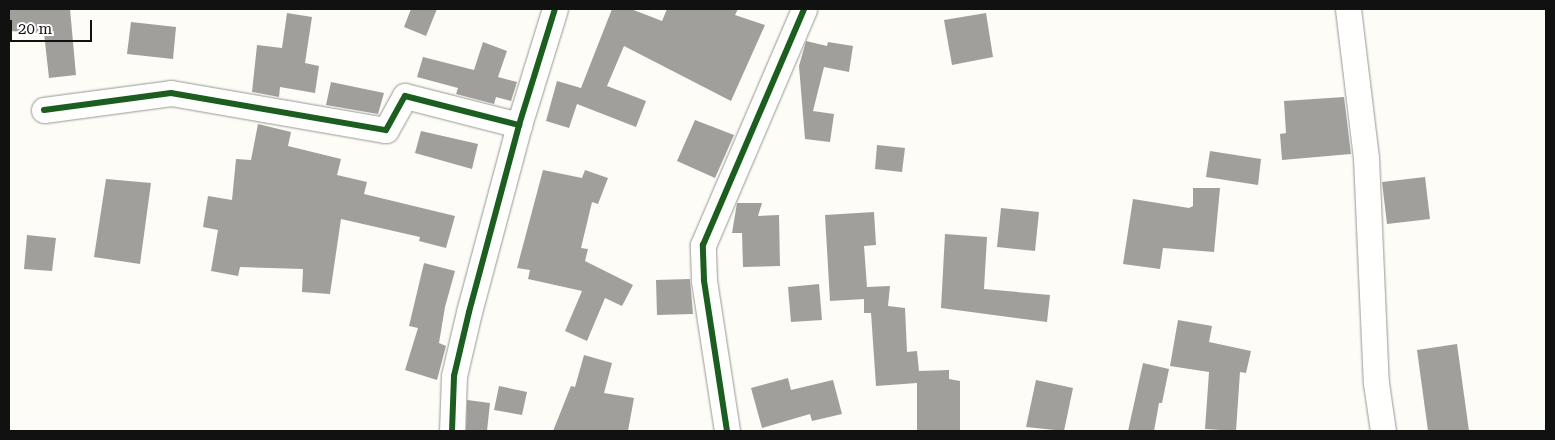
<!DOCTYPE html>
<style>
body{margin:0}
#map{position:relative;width:1555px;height:440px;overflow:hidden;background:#fdfcf7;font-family:"Roboto Serif",serif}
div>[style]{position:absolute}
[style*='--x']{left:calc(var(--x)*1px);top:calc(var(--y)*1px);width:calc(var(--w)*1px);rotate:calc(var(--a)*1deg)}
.building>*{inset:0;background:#a19f9c}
.roads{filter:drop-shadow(0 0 1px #979795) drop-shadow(0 0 1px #979795)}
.street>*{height:25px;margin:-12.5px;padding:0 12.5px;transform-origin:12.5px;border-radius:12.5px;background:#fffffe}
.cycleway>*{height:6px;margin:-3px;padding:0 3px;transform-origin:3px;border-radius:3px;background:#1b5e20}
span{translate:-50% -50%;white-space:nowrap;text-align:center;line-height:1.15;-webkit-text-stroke:5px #fff;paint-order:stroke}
.frame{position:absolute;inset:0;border:10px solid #111;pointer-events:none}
.scale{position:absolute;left:10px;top:20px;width:82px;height:22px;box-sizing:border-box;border:2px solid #111;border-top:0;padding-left:6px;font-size:15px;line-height:18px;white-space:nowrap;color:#111;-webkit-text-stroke:4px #fff;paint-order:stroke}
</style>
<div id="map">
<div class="building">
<i style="clip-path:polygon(9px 9px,70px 9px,76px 75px,49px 78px,44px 33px,9px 31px)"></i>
<i style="clip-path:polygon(411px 9px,437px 9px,426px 36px,404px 27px)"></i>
<i style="clip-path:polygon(612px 9px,631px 9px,662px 21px,667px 9px,738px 9px,735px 15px,765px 25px,731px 101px,624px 46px,607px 86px,646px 101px,636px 127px,577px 104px,569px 128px,546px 121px,557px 81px,581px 88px)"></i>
<i style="clip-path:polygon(287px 13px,312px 17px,305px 63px,319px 66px,315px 93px,280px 87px,279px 97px,252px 92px,257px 45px,282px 48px)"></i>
<i style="clip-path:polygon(986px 13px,993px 57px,952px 65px,944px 20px)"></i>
<i style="clip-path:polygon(131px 22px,176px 27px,173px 59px,127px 54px)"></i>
<i style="clip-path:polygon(806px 41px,827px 46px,828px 42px,853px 46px,849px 72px,824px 67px,813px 111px,834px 114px,830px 142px,805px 139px,799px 66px)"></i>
<i style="clip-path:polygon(483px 42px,507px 51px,498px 77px,517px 82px,511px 101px,496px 97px,494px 104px,456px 94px,458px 88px,417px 77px,423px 57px,474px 70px)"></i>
<i style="clip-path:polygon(331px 82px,384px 93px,378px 114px,326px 105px)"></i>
<i style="clip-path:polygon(1344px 97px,1351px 154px,1282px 160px,1280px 134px,1286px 133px,1284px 101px)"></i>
<i style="clip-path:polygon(695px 120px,734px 135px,715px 178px,677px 161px)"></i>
<i style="clip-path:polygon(258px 124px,291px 132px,288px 146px,341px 159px,337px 175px,367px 182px,364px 194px,455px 216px,446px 248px,419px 241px,420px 237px,341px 219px,330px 294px,302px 292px,303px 269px,240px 267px,238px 276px,211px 271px,218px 230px,203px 227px,208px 196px,232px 200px,236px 159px,251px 160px)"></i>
<i style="clip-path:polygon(421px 131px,478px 144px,472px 169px,415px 153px)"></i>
<i style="clip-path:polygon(877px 145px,905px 148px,902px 172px,875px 169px)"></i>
<i style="clip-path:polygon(1210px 151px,1261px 159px,1258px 185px,1206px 177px)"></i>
<i style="clip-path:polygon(543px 170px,582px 178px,585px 170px,608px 178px,598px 204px,592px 202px,581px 248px,588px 249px,585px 261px,633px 285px,622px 306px,605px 298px,587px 341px,565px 331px,582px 291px,528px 279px,530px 270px,517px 268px)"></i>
<i style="clip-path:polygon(1425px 177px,1430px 219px,1387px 224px,1382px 182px)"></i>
<i style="clip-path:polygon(106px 179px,151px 183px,140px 264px,94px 257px)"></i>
<i style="clip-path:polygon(1193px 188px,1220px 188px,1214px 252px,1163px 248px,1160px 269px,1123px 264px,1133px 199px,1189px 208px,1193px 206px)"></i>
<i style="clip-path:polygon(737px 203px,762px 203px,758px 216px,779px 215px,780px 266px,743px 267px,742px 233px,732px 233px)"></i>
<i style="clip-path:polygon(1001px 208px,1039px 212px,1035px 251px,997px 247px)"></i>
<i style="clip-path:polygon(874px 212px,876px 245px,864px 246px,867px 287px,890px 286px,888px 306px,905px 308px,907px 352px,917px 351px,919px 371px,949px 370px,949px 379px,960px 381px,960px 431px,917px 431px,917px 383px,876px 386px,871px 313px,864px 313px,864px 299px,830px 301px,825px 215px)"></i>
<i style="clip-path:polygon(945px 234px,987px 237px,984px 289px,1050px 295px,1047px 322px,941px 308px)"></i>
<i style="clip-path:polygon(27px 235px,56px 238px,52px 271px,24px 269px)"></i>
<i style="clip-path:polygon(424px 263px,455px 271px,445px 307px,439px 343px,446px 346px,437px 380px,405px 370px,418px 328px,409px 326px)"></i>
<i style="clip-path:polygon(690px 279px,693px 314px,657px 315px,656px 280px)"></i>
<i style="clip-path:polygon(819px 284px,822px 320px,791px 322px,788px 287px)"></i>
<i style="clip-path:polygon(1178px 320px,1212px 326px,1209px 342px,1251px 351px,1246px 373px,1240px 372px,1236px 431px,1205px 429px,1209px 372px,1170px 366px)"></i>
<i style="clip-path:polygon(1457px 344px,1469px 431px,1428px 431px,1417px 350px)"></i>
<i style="clip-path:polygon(584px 355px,612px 363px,604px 393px,634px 398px,628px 431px,553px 431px,571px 386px,575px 387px)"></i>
<i style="clip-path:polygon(1143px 363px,1169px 369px,1162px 403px,1159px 403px,1154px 431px,1128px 431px)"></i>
<i style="clip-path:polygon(788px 378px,791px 390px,833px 380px,842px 414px,812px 421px,810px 414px,762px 428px,751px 388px)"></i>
<i style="clip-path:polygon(1036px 380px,1073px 388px,1064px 431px,1026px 427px)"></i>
<i style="clip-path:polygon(499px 386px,527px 392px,522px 415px,494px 410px)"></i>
<i style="clip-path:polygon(467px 400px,490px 403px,487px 431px,466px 431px)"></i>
</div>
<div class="roads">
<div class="street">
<i style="--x:1348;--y:9;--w:150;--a:83.1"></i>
<i style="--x:1366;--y:158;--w:225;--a:87.5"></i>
<i style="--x:1376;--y:383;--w:49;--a:81.7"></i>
<i style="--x:44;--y:110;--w:128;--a:-7.6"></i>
<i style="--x:171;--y:93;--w:218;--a:9.8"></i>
<i style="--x:386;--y:130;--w:39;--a:-61"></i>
<i style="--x:405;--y:96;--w:118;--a:14.3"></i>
<i style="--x:452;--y:431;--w:55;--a:-87.9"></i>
<i style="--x:454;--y:376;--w:66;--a:-76.8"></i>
<i style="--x:469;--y:312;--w:194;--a:-75"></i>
<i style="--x:519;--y:125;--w:121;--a:-72.8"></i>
<i style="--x:727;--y:431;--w:153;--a:-98.7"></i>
<i style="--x:704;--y:280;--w:35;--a:-92"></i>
<i style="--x:703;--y:245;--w:257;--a:-66.8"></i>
</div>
</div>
<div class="cycleway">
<i style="--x:44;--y:110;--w:128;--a:-7.6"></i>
<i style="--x:171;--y:93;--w:218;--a:9.8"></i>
<i style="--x:386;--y:130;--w:39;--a:-61"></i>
<i style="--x:405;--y:96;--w:118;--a:14.3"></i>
<i style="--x:452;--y:431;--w:55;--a:-87.9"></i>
<i style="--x:454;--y:376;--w:66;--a:-76.8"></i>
<i style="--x:469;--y:312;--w:194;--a:-75"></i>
<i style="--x:519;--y:125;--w:121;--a:-72.8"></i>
<i style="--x:727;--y:431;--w:153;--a:-98.7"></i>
<i style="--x:704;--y:280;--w:35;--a:-92"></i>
<i style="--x:703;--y:245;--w:257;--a:-66.8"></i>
</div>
<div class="frame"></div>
<div class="scale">20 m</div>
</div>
